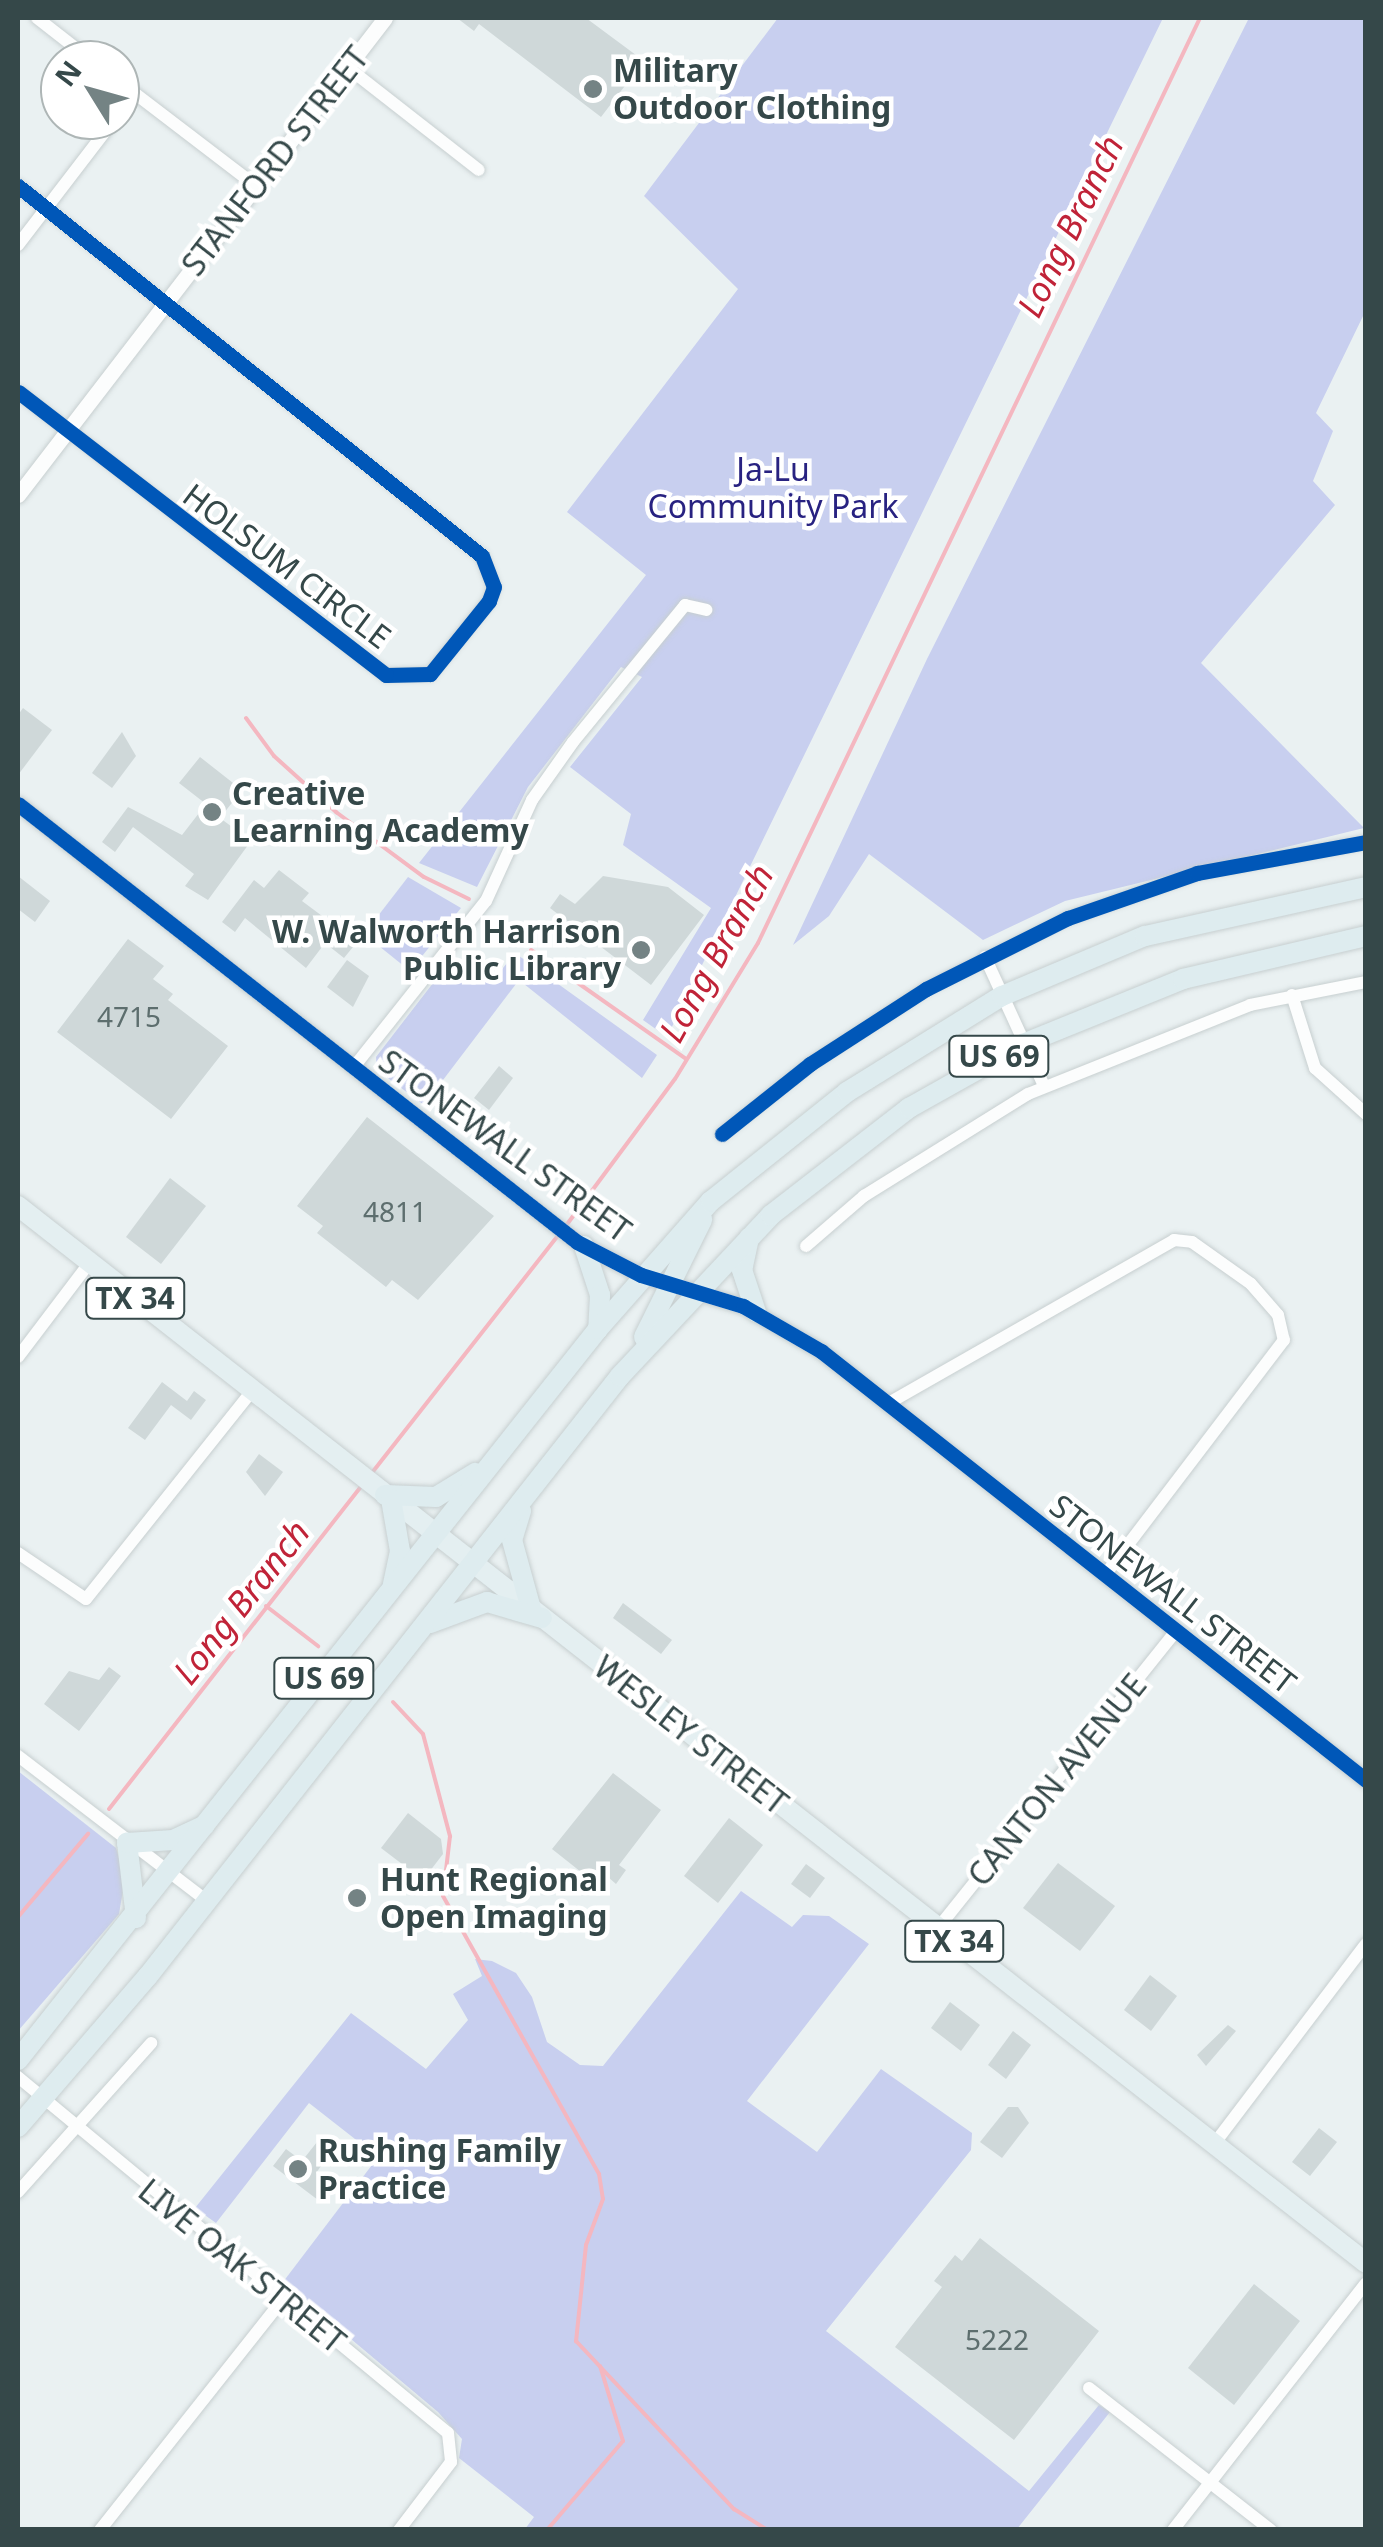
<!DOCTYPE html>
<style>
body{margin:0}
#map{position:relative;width:1383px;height:2547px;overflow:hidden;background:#eaf1f2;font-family:"Noto Sans",sans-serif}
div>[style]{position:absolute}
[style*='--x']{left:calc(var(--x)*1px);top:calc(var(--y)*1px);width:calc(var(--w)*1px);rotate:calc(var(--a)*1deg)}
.green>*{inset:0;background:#c8cfef}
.stream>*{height:4px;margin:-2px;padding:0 2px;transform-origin:2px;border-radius:2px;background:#f4b7c0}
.building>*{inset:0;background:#cfd8d9}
.roads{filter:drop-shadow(0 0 2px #c7cfd0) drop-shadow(0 0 2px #c7cfd0)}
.minor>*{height:12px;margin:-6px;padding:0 6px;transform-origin:6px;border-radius:6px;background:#fcfdfd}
.tertiary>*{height:15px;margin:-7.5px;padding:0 7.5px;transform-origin:7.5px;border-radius:7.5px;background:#fcfdfd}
.primary>*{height:20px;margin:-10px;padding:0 10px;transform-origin:10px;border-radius:10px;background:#e4eff1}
.trunk>*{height:20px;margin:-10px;padding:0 10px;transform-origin:10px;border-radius:10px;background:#deecef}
.cycleway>*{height:15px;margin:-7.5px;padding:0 7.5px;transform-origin:7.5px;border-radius:7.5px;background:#0057b8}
.dots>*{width:28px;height:28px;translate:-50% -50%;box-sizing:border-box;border:5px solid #fff;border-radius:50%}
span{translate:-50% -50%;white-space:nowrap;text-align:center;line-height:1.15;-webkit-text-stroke:9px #fff;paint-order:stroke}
.number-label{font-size:28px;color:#5d6e6e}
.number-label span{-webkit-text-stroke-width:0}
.shield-label span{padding:2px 8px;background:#fff;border:2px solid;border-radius:8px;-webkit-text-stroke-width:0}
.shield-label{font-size:30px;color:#354849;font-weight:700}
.poi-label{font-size:32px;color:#354849;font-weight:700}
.left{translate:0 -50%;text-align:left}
.right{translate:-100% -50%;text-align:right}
.street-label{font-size:32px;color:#354849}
.park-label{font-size:32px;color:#282281}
.water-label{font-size:35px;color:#c02338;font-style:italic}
.frame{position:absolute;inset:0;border:20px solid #354849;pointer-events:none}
.north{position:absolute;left:40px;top:40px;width:100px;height:100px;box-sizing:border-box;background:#fff;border:2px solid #aeb6b6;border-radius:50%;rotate:307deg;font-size:28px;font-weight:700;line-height:40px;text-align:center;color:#354849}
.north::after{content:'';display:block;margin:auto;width:35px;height:45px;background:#748384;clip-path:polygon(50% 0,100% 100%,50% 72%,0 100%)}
</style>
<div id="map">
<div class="green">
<i style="clip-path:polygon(778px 18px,1163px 18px,667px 1037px,643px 1020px,711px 908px,623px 845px,631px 814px,570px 767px,642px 677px,621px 667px,528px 787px,477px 887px,419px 863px,646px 575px,567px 512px,738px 289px,644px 196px)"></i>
<i style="clip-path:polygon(1249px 18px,1365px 18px,1365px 312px,1316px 413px,1333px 431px,1313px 481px,1335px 505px,1201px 663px,1364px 828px,1065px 901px,983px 940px,869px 854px,829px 916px,793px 945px,927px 659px)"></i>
<i style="clip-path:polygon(408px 877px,461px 908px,410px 971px,364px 934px)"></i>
<i style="clip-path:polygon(515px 953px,657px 1055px,642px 1078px,519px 980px,424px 1105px,377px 1070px,376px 1057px,450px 961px,491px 983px)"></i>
<i style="clip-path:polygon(18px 1771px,116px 1848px,125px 1878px,119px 1914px,18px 2031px)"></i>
<i style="clip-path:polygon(741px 1891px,792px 1927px,803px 1915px,829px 1916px,869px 1944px,747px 2101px,817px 2152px,881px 2069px,972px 2133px,971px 2150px,826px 2331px,1029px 2491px,1099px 2405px,1110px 2412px,1017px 2529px,525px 2529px,534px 2517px,459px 2458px,462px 2439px,438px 2412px,283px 2282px,378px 2157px,309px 2103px,216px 2223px,195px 2208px,351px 2013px,426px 2069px,468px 2020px,453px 1994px,482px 1976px,475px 1959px,492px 1961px,516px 1973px,532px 1997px,547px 2042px,580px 2065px,603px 2066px)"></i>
</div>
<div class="stream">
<i style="--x:246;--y:718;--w:47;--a:53.6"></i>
<i style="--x:274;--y:756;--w:84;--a:42.1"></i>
<i style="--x:336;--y:812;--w:109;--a:36.5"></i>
<i style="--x:424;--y:877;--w:50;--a:26.1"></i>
<i style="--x:531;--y:950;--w:189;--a:35.1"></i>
<i style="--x:565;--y:1227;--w:184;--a:-53.4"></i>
<i style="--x:675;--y:1079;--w:159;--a:-58.6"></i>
<i style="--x:758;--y:943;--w:1025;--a:-64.46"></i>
<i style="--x:371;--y:1474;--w:305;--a:-51.9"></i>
<i style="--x:266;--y:1606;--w:66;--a:37.6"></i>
<i style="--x:393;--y:1702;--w:44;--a:46.8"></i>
<i style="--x:423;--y:1734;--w:106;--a:75.2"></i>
<i style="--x:450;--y:1836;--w:60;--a:96.7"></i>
<i style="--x:443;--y:1896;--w:319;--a:60.7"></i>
<i style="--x:599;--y:2174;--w:25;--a:81"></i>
<i style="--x:603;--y:2199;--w:49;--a:110.3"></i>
<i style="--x:586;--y:2245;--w:97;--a:95.9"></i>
<i style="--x:576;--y:2341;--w:231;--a:46.8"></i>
<i style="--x:734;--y:2509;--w:39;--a:32"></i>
<i style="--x:109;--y:1809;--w:410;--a:-52"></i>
<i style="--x:18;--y:1917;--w:109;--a:-49.9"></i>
<i style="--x:547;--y:2530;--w:117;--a:-49.5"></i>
<i style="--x:623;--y:2441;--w:78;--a:-107"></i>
</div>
<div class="building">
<i style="clip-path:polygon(457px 18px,586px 18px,644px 61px,601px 117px,479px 24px,474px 31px)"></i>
<i style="clip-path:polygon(23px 708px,52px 730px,18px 775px,18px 715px)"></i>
<i style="clip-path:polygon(122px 732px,136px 756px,112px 788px,92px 773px)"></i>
<i style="clip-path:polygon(200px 757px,242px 790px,220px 818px,251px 841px,208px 900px,185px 886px,194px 874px,133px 827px,115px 852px,102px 842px,128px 807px,182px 835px,206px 804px,179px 783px)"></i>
<i style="clip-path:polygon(279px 870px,309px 893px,302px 901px,357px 942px,344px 958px,325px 943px,306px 968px,245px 918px,235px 932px,222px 922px,254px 880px,264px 888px)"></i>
<i style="clip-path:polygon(18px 876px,50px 901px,35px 922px,18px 909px)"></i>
<i style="clip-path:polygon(603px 876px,668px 887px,704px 915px,651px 985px,550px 908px,560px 894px,575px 904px)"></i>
<i style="clip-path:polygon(128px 939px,164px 966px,153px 979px,173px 994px,168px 1000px,228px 1046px,171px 1119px,57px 1032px)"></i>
<i style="clip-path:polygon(347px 960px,369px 976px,353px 1007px,327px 987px)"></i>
<i style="clip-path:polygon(499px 1066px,513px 1078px,489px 1110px,474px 1098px)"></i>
<i style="clip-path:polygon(367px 1117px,494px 1216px,418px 1300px,392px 1280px,386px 1287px,317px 1233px,323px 1226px,297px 1206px)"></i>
<i style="clip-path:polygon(170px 1178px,206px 1206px,161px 1264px,126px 1237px)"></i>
<i style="clip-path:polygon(162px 1382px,187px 1401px,194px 1391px,206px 1400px,191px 1420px,171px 1405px,145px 1440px,128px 1428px)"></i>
<i style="clip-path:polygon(259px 1454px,283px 1472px,265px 1496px,246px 1472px)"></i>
<i style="clip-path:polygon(623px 1603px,672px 1640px,661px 1654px,613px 1618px)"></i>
<i style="clip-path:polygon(109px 1667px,121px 1676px,79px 1731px,44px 1704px,69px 1671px,99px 1680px)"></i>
<i style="clip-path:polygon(613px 1773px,661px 1810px,619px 1865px,626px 1870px,616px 1884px,608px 1877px,600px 1887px,552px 1849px)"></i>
<i style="clip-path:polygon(408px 1813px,441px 1839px,443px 1854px,423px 1880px,381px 1848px)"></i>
<i style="clip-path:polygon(729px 1818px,763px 1845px,718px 1903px,684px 1876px)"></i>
<i style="clip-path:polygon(1058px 1863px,1115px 1906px,1080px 1951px,1023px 1908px)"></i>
<i style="clip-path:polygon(806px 1864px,825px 1878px,810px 1898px,791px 1884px)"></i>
<i style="clip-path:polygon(1150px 1975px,1177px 1996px,1151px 2031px,1124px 2010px)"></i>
<i style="clip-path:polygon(950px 2002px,980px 2025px,961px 2051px,931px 2028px)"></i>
<i style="clip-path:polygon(1228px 2025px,1236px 2031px,1206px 2066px,1197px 2055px)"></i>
<i style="clip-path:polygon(1013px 2031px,1031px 2045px,1006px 2079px,988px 2065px)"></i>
<i style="clip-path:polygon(1008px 2107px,1018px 2107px,1029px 2123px,1002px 2158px,980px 2142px)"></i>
<i style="clip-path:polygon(1319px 2128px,1337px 2142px,1310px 2176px,1292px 2162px)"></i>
<i style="clip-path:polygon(317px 2142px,331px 2152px,316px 2173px,330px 2183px,318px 2200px,273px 2166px,286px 2149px,302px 2161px)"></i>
<i style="clip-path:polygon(980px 2238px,1099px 2331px,1014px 2440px,895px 2347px,942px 2287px,934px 2281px,955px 2255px,962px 2261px)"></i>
<i style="clip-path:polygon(1254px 2284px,1300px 2321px,1234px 2405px,1188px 2368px)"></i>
</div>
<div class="roads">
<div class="minor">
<i style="--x:37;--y:18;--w:68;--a:37.9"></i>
<i style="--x:347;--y:67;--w:167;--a:38"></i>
<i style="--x:120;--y:82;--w:171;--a:37.4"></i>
<i style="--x:120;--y:112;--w:24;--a:-54"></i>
<i style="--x:18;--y:186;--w:593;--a:38.57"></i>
<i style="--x:482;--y:556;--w:33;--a:69"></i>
<i style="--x:494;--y:587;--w:15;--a:110"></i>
<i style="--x:489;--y:601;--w:94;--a:128.9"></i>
<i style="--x:430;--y:674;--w:44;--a:178.7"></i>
<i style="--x:386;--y:675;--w:464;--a:-142.4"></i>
<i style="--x:18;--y:245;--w:158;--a:-52.5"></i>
<i style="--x:985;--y:957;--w:142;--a:65.4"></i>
<i style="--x:1292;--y:995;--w:77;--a:72.5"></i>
<i style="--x:1315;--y:1068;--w:69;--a:42"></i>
<i style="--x:353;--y:1068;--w:213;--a:-51.5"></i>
<i style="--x:486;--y:901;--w:111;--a:-65.5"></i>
<i style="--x:532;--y:800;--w:71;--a:-54.7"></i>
<i style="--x:573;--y:742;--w:177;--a:-50.7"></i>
<i style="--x:685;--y:605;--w:22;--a:13"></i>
<i style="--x:722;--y:1134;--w:112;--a:-38.5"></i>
<i style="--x:810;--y:1064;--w:138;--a:-32.9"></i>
<i style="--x:926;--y:989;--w:159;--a:-26.6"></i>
<i style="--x:1068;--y:918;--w:137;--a:-19.2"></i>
<i style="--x:1197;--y:873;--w:172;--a:-10.4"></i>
<i style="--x:806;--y:1246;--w:77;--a:-40.8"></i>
<i style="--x:864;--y:1196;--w:193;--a:-31.9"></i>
<i style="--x:1028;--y:1094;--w:239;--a:-21.8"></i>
<i style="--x:1250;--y:1005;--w:118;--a:-11.2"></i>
<i style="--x:18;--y:1357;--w:119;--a:-52.8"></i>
<i style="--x:887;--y:1404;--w:331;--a:-29.7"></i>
<i style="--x:1174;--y:1240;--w:18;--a:6"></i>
<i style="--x:1192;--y:1242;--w:72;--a:35.4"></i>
<i style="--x:1251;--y:1284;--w:41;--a:48.9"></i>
<i style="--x:1278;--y:1315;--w:26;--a:77"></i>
<i style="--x:1284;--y:1340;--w:295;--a:127.3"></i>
<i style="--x:18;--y:1553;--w:82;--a:34.1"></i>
<i style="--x:86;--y:1599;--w:266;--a:-51.4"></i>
<i style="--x:18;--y:1756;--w:238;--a:37.5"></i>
<i style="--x:938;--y:1928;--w:381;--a:-51.3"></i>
<i style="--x:18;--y:2077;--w:558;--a:39.62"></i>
<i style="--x:448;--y:2433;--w:29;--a:84"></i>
<i style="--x:451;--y:2462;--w:86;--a:127.4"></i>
<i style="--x:1214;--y:2144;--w:251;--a:-52.8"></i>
<i style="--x:18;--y:2192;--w:200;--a:-48.2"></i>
<i style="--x:1089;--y:2388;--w:231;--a:38"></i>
<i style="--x:100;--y:2530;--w:295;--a:-51.6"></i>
<i style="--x:1173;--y:2530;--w:313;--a:-52"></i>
</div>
<div class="tertiary">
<i style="--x:18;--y:495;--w:602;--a:-52.43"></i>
<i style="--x:18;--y:804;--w:710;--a:38.08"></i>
<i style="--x:577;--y:1242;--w:72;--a:27.3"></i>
<i style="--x:641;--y:1275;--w:107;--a:16.9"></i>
<i style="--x:743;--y:1306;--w:90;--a:30"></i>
<i style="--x:821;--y:1351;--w:694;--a:38.21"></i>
</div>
<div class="primary">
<i style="--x:18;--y:1206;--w:1713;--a:38.1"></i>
</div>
<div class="trunk">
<i style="--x:749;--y:1238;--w:33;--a:102"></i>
<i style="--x:742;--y:1270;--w:44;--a:71.6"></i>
<i style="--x:584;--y:1246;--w:52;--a:71.9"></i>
<i style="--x:600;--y:1295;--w:34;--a:93"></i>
<i style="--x:644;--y:1337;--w:131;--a:-63.6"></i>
<i style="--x:385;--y:1495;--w:51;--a:2.2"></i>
<i style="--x:436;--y:1497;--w:46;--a:-31.6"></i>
<i style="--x:391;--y:1499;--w:53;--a:80.2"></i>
<i style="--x:400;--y:1551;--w:35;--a:102"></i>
<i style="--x:521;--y:1511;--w:30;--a:107"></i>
<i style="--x:512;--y:1540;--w:72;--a:74.6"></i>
<i style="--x:430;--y:1623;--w:61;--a:-20.2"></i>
<i style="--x:487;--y:1602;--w:57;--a:16.2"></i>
<i style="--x:136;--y:1918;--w:76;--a:-96.8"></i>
<i style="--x:127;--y:1843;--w:46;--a:-3.7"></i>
<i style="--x:173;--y:1840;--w:35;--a:-25"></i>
<i style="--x:18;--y:2060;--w:933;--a:-51.57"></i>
<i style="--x:598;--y:1329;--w:171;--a:-48.6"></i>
<i style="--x:711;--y:1201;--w:174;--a:-38.7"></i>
<i style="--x:847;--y:1092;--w:182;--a:-31.8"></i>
<i style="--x:1002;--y:996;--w:155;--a:-22.8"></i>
<i style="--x:1145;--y:936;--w:226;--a:-12.5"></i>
<i style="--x:18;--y:2127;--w:199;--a:-49.3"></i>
<i style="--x:148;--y:1976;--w:763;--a:-51.81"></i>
<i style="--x:620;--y:1376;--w:221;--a:-46.8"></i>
<i style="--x:771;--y:1215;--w:175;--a:-37.8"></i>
<i style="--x:909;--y:1108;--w:131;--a:-29.3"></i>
<i style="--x:1023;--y:1044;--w:173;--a:-22.1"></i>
<i style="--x:1183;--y:979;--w:188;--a:-13.2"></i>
</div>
</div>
<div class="cycleway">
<i style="--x:18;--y:186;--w:593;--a:38.57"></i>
<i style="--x:482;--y:556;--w:33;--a:69"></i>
<i style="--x:494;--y:587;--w:15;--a:110"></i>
<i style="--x:489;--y:601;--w:94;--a:128.9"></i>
<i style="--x:430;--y:674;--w:44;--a:178.7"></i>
<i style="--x:386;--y:675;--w:464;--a:-142.4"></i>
<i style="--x:18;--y:804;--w:710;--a:38.08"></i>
<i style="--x:577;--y:1242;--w:72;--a:27.3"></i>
<i style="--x:641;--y:1275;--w:107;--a:16.9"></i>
<i style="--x:743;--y:1306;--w:90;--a:30"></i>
<i style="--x:821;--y:1351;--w:694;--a:38.21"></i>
<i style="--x:722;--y:1134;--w:112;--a:-38.5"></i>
<i style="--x:810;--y:1064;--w:138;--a:-32.9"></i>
<i style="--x:926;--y:989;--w:159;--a:-26.6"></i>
<i style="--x:1068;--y:918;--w:137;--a:-19.2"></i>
<i style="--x:1197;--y:873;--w:172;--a:-10.4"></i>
</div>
<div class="dots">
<i style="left:593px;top:89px;background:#748384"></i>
<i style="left:212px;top:812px;background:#748384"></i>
<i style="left:641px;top:950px;background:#748384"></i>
<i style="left:357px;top:1898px;background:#748384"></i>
<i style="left:298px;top:2169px;background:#748384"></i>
</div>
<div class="number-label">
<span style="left:129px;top:1016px">4715</span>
<span style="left:395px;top:1211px">4811</span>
<span style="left:997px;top:2339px">5222</span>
</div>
<div class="shield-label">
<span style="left:999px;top:1056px">US 69</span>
<span style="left:135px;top:1298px">TX 34</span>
<span style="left:324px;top:1678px">US 69</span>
<span style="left:954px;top:1941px">TX 34</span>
</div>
<div class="poi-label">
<span class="left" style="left:613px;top:89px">Military<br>Outdoor Clothing</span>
<span class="left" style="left:232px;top:812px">Creative<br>Learning Academy</span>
<span class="right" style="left:621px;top:950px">W. Walworth Harrison<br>Public Library</span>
<span class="left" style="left:380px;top:1898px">Hunt Regional<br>Open Imaging</span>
<span class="left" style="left:318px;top:2169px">Rushing Family<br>Practice</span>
</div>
<div class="street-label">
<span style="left:275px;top:161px;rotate:-52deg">STANFORD STREET</span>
<span style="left:287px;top:566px;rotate:37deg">HOLSUM CIRCLE</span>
<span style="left:505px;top:1146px;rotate:36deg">STONEWALL STREET</span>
<span style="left:1173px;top:1594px;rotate:38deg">STONEWALL STREET</span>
<span style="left:691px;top:1735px;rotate:38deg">WESLEY STREET</span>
<span style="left:1057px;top:1780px;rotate:-51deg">CANTON AVENUE</span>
<span style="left:242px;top:2266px;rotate:39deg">LIVE OAK STREET</span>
</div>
<div class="park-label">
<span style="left:773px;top:488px">Ja-Lu<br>Community Park</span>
</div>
<div class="water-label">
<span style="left:1070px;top:226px;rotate:-64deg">Long Branch</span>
<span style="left:716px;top:953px;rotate:-61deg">Long Branch</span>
<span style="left:241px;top:1602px;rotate:-52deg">Long Branch</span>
</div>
<div class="frame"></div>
<div class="north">N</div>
</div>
